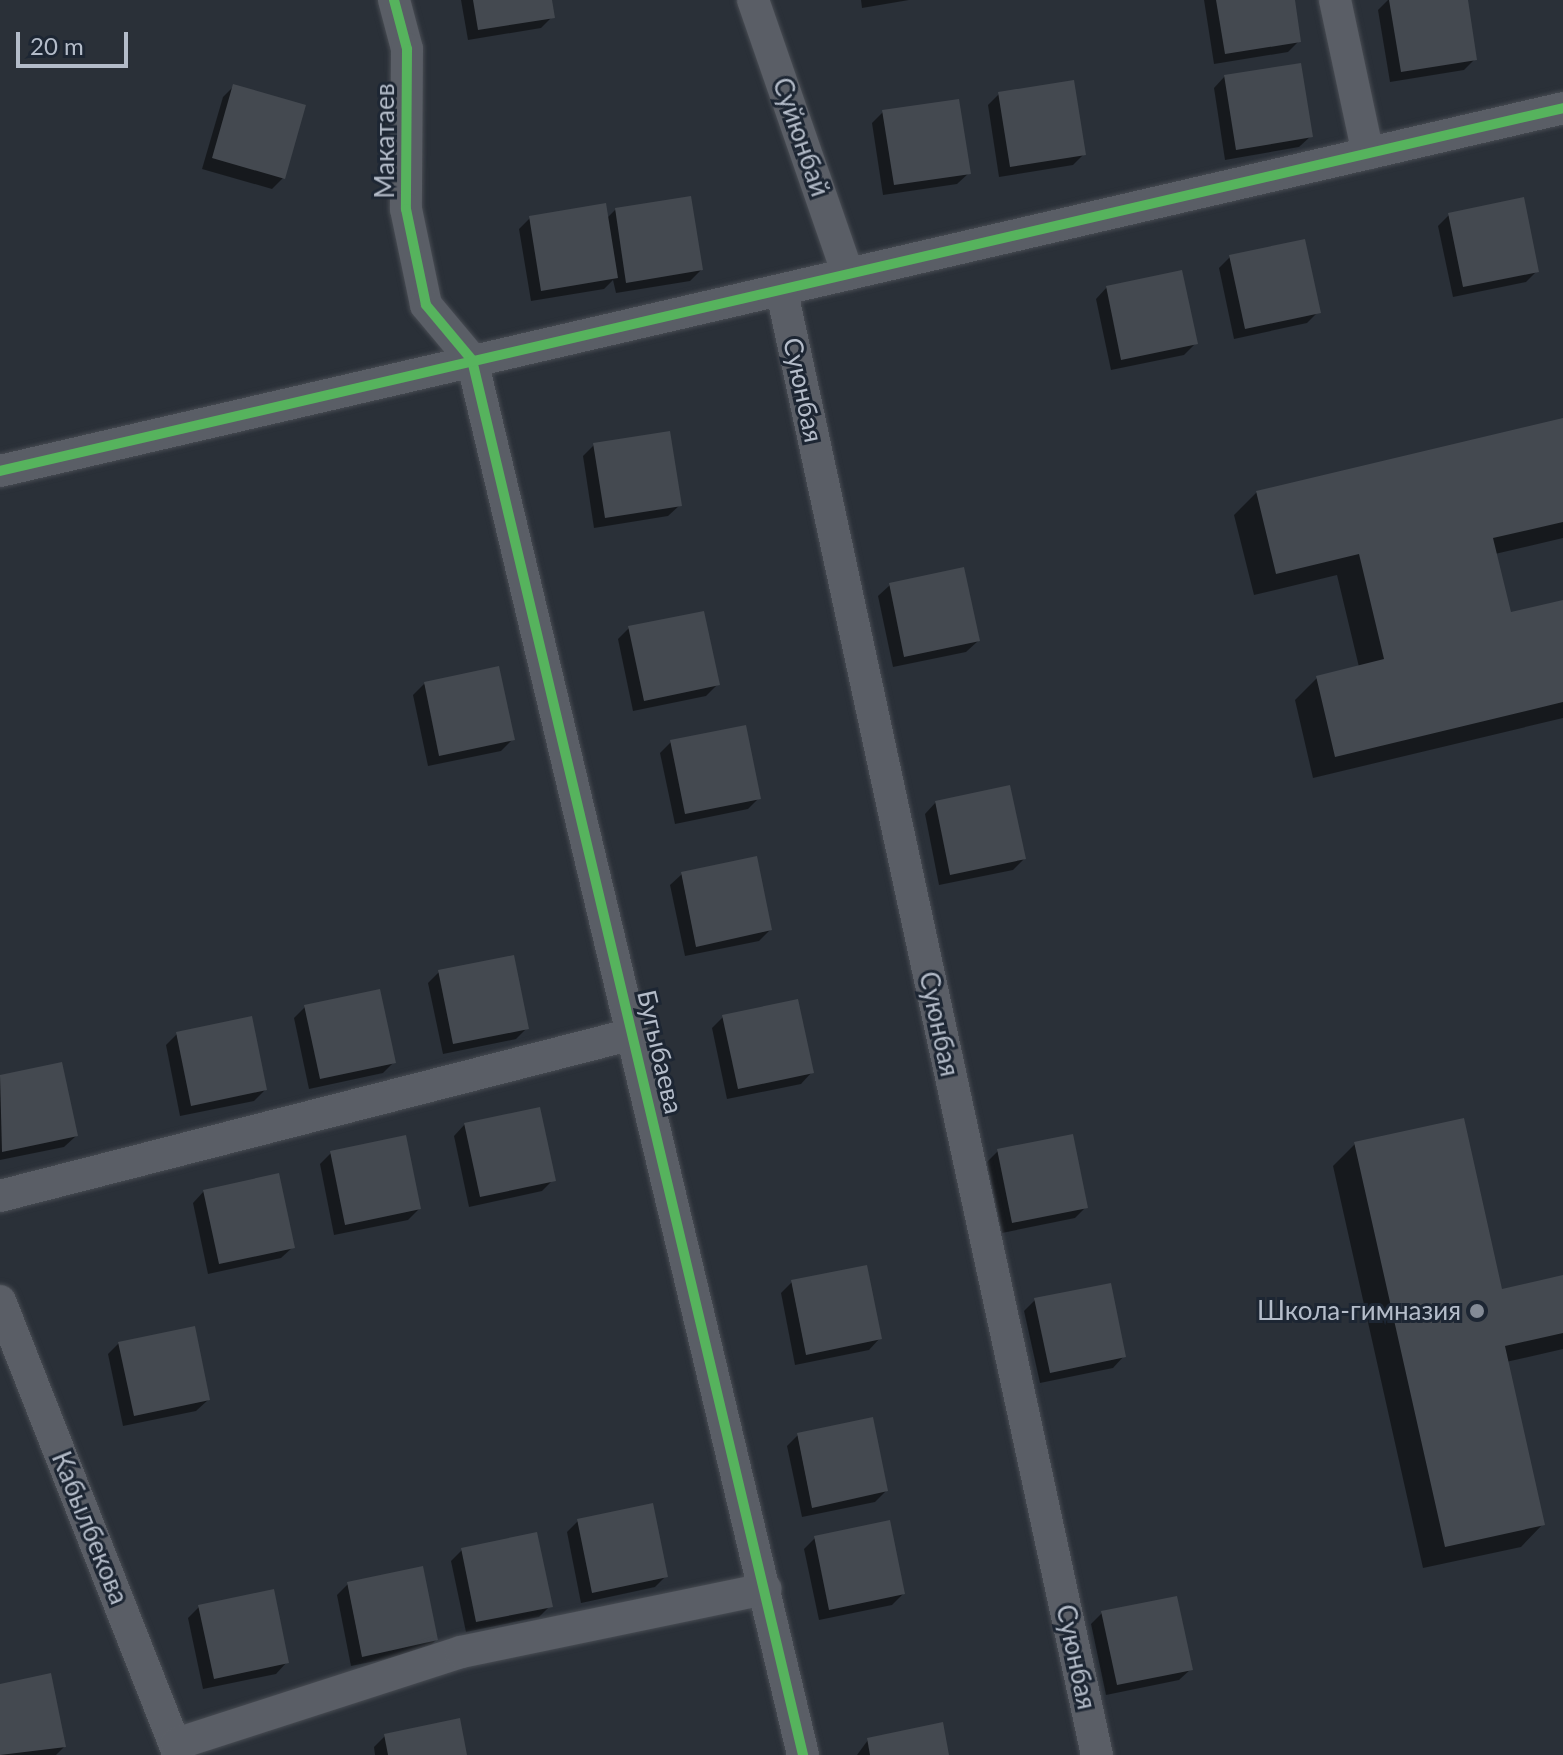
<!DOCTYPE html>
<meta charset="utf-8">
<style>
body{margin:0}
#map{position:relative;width:1563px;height:1755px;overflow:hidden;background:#2a3038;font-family:Lato,sans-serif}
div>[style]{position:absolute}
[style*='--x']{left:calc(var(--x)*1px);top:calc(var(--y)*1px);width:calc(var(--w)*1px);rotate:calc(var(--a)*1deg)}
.shadow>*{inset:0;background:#0007}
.building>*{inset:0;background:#444950}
.roads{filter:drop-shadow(0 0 2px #484c53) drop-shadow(0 0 2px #484c53)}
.minor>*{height:32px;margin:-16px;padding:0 16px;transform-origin:16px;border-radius:16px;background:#5a5e66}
.cycleway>*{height:10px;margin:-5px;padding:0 5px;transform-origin:5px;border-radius:5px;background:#56b35d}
.dots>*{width:22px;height:22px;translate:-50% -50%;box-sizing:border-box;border:4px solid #1d2633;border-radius:50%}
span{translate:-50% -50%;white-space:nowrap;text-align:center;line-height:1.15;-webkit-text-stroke:6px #1d2633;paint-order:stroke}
.street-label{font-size:26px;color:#b4bcc9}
.poi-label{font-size:26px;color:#b4bcc9}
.right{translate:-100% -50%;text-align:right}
.scale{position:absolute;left:16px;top:32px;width:112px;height:36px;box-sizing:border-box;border:4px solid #b4bcc9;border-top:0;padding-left:10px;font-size:24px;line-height:28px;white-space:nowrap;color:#b4bcc9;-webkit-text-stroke:6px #1d2633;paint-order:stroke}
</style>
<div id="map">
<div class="shadow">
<i style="clip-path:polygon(461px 0,550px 0,552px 17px,541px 28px,468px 40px)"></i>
<i style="clip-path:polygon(861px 0,909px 0,862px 8px)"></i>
<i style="clip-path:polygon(1204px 0,1293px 0,1299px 41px,1288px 52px,1214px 64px)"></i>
<i style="clip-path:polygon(1388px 0,1466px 0,1475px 59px,1464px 70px,1390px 82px,1378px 10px)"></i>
<i style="clip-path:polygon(1225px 76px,1311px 136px,1299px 147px,1225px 160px,1214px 88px)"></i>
<i style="clip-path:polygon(234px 86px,283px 178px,272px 189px,202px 169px,223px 97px)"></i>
<i style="clip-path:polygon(999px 94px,1084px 154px,1073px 165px,999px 177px,988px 105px)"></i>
<i style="clip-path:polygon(883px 112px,969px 173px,957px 184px,883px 195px,872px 123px)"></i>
<i style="clip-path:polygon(615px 210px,701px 270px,690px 281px,616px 293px,613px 280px,604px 289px,531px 301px,519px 229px,530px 218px,606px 219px)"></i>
<i style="clip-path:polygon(1449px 215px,1537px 271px,1526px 282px,1453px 297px,1438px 226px)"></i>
<i style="clip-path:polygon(1230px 257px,1318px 312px,1307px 323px,1234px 339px,1219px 268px)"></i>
<i style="clip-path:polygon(1107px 287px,1195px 344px,1184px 355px,1111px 370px,1096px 299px)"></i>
<i style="clip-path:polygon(1563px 420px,1563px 538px,1495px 554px,1510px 614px,1563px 602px,1563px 718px,1313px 778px,1295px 700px,1317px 678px,1359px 667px,1337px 575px,1254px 595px,1234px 515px,1257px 492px)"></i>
<i style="clip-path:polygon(594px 445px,680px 505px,668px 516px,594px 528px,583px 456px)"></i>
<i style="clip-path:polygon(890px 585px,978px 641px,966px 652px,893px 667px,878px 596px)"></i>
<i style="clip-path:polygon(629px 628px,718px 684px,706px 696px,633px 711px,618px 639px)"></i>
<i style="clip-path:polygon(424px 684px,513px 739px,501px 751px,428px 766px,413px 695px)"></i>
<i style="clip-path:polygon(671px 742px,759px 798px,748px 809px,675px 824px,660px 753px)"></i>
<i style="clip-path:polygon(936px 802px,1024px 859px,1013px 870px,939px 885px,925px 814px)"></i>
<i style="clip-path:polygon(682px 874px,770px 930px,759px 941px,685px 956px,670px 885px)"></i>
<i style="clip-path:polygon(439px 972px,527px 1028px,516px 1039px,443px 1054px,428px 983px)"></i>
<i style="clip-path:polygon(305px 1007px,394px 1062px,383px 1073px,309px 1089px,294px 1018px)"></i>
<i style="clip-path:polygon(723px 1017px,812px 1072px,801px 1084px,727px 1099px,712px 1028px)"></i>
<i style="clip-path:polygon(177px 1034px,265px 1090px,254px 1101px,180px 1116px,166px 1045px)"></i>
<i style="clip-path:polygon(61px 1064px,76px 1136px,64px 1147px,0 1160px,0 1077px)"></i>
<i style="clip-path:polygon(465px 1124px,553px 1180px,542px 1191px,469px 1207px,454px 1136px)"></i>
<i style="clip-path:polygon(1355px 1144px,1500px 1291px,1563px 1277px,1563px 1349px,1506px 1362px,1543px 1524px,1521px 1547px,1423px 1568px,1333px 1166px)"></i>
<i style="clip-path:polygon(998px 1151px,1086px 1207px,1075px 1218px,1002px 1233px,987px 1162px)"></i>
<i style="clip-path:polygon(331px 1153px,419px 1209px,408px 1220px,334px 1235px,320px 1164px)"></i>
<i style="clip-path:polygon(204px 1191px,293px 1247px,281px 1258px,208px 1274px,193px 1203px)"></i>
<i style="clip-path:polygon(792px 1282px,880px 1338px,869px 1350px,795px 1365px,781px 1293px)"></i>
<i style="clip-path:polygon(1035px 1300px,1124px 1356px,1113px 1368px,1040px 1383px,1024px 1311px)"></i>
<i style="clip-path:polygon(119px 1343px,208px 1400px,196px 1411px,123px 1426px,108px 1354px)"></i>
<i style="clip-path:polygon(798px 1435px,886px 1491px,875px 1502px,802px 1517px,787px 1446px)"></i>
<i style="clip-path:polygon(578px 1521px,666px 1576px,655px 1587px,581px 1603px,567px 1532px)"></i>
<i style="clip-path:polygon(815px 1538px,903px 1594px,892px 1605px,819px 1620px,804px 1549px)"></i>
<i style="clip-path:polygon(462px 1550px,550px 1606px,539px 1617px,466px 1632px,451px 1561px)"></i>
<i style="clip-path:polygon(348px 1584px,436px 1640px,425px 1651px,351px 1666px,337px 1595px)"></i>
<i style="clip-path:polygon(199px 1607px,287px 1662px,276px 1674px,203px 1689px,188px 1618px)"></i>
<i style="clip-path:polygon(1102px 1613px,1191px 1669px,1179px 1680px,1106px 1695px,1091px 1624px)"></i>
<i style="clip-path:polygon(0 1686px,64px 1747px,56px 1755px,0 1755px)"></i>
<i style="clip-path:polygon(385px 1736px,465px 1755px,375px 1755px,374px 1747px)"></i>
<i style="clip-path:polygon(868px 1740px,947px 1755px,857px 1755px)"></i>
</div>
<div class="building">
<i style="clip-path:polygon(473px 0,552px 0,555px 18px,478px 30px)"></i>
<i style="clip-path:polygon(1216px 0,1295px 0,1301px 42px,1225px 54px)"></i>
<i style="clip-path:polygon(1389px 0,1468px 0,1477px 60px,1401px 72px)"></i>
<i style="clip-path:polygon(1301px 63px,1313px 137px,1236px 150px,1224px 75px)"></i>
<i style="clip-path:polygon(1074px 80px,1086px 155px,1010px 167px,998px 92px)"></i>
<i style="clip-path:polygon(233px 84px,306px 105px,285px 179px,212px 158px)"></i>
<i style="clip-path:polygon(959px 99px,971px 174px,894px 185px,882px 110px)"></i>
<i style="clip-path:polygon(691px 196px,703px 270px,626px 283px,615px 208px)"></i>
<i style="clip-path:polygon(1524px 197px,1539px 272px,1463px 287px,1448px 213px)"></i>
<i style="clip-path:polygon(606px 203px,618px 278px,541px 291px,529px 216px)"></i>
<i style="clip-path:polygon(1305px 239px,1321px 313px,1245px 329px,1229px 255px)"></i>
<i style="clip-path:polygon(1182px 270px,1198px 344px,1121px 360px,1106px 286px)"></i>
<i style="clip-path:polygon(1563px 418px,1563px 522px,1493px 538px,1511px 612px,1563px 600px,1563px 702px,1335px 757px,1316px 676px,1384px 659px,1359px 554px,1276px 574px,1256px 491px)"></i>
<i style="clip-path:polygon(670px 431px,682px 506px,605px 518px,593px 443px)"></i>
<i style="clip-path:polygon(964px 567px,980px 641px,904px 657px,889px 583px)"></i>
<i style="clip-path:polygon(704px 611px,720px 685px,644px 701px,628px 626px)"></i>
<i style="clip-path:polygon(499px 666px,515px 740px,439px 756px,424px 682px)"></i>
<i style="clip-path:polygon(746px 725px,761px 799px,685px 814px,670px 740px)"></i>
<i style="clip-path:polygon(1010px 785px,1026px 859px,950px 875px,935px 801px)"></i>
<i style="clip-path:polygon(757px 856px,772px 930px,696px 947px,681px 872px)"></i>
<i style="clip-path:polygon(514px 955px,529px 1029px,453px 1044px,438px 970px)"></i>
<i style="clip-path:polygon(380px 989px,396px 1063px,320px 1079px,304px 1005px)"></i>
<i style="clip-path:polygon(798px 999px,814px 1073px,738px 1089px,722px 1015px)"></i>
<i style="clip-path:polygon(252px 1016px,267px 1090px,191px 1106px,176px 1032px)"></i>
<i style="clip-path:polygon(62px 1062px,78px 1136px,2px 1152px,0 1075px)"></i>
<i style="clip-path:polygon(540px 1107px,556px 1181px,480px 1197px,464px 1123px)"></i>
<i style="clip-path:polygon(1464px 1118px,1502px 1289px,1563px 1275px,1563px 1333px,1505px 1346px,1545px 1525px,1445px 1547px,1354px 1142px)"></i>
<i style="clip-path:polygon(1073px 1134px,1088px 1208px,1012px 1223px,997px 1149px)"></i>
<i style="clip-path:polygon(406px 1135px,421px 1209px,345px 1225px,330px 1151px)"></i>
<i style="clip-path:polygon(279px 1173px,295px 1248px,219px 1264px,203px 1190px)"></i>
<i style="clip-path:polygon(867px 1265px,882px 1339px,806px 1355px,791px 1280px)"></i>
<i style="clip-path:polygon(1111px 1283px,1126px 1357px,1050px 1373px,1034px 1298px)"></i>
<i style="clip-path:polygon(195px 1326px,210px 1400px,134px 1416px,118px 1342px)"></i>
<i style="clip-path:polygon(873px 1417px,888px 1491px,812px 1508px,797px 1433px)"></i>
<i style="clip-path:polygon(653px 1503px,668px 1577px,592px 1593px,577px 1519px)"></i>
<i style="clip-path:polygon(890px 1520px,905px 1594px,829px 1610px,814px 1536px)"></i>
<i style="clip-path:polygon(537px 1532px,553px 1607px,476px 1622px,461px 1548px)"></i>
<i style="clip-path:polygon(423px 1566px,438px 1640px,362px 1657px,347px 1582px)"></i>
<i style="clip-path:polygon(274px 1589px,289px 1663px,214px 1679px,198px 1605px)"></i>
<i style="clip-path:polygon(1177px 1596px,1193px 1670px,1117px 1685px,1101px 1611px)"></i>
<i style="clip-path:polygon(51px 1673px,66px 1747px,0 1755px,0 1684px)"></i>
<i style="clip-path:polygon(460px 1718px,467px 1755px,388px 1755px,384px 1734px)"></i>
<i style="clip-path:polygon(943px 1722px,949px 1755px,870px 1755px,867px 1738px)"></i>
</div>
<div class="roads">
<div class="minor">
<i style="--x:394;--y:0;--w:51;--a:75.1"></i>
<i style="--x:407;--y:49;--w:160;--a:90.4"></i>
<i style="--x:406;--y:209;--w:98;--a:78.2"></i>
<i style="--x:426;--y:305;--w:72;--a:50.1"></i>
<i style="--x:472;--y:360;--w:1434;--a:76.65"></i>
<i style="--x:753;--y:0;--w:290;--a:70.9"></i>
<i style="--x:1335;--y:0;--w:157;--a:77.9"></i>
<i style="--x:782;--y:292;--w:1497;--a:77.85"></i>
<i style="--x:0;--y:471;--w:1605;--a:-13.07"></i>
<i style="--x:0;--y:1196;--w:653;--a:-14.36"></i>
<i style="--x:0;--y:1301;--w:488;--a:68.5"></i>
<i style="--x:176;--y:1744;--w:299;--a:-17.9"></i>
<i style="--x:461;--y:1652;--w:311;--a:-11.7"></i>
</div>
</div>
<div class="cycleway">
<i style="--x:394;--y:0;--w:51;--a:75.1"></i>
<i style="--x:407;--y:49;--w:160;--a:90.4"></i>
<i style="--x:406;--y:209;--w:98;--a:78.2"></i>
<i style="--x:426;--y:305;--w:72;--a:50.1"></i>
<i style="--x:472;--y:360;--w:1434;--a:76.65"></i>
<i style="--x:0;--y:471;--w:1605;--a:-13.07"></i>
</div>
<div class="dots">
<i style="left:1477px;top:1311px;background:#848b96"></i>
</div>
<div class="street-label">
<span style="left:801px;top:137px;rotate:71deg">Суйюнбай</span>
<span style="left:385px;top:141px;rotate:-90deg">Макатаев</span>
<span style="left:803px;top:390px;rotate:78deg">Суюнбая</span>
<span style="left:939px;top:1024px;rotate:78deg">Суюнбая</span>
<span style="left:660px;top:1052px;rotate:77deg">Бугыбаева</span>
<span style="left:90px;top:1528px;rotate:68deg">Кабылбекова</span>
<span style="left:1076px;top:1657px;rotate:78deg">Суюнбая</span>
</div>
<div class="poi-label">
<span class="right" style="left:1461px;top:1311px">Школа-гимназия</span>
</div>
<div class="scale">20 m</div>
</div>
